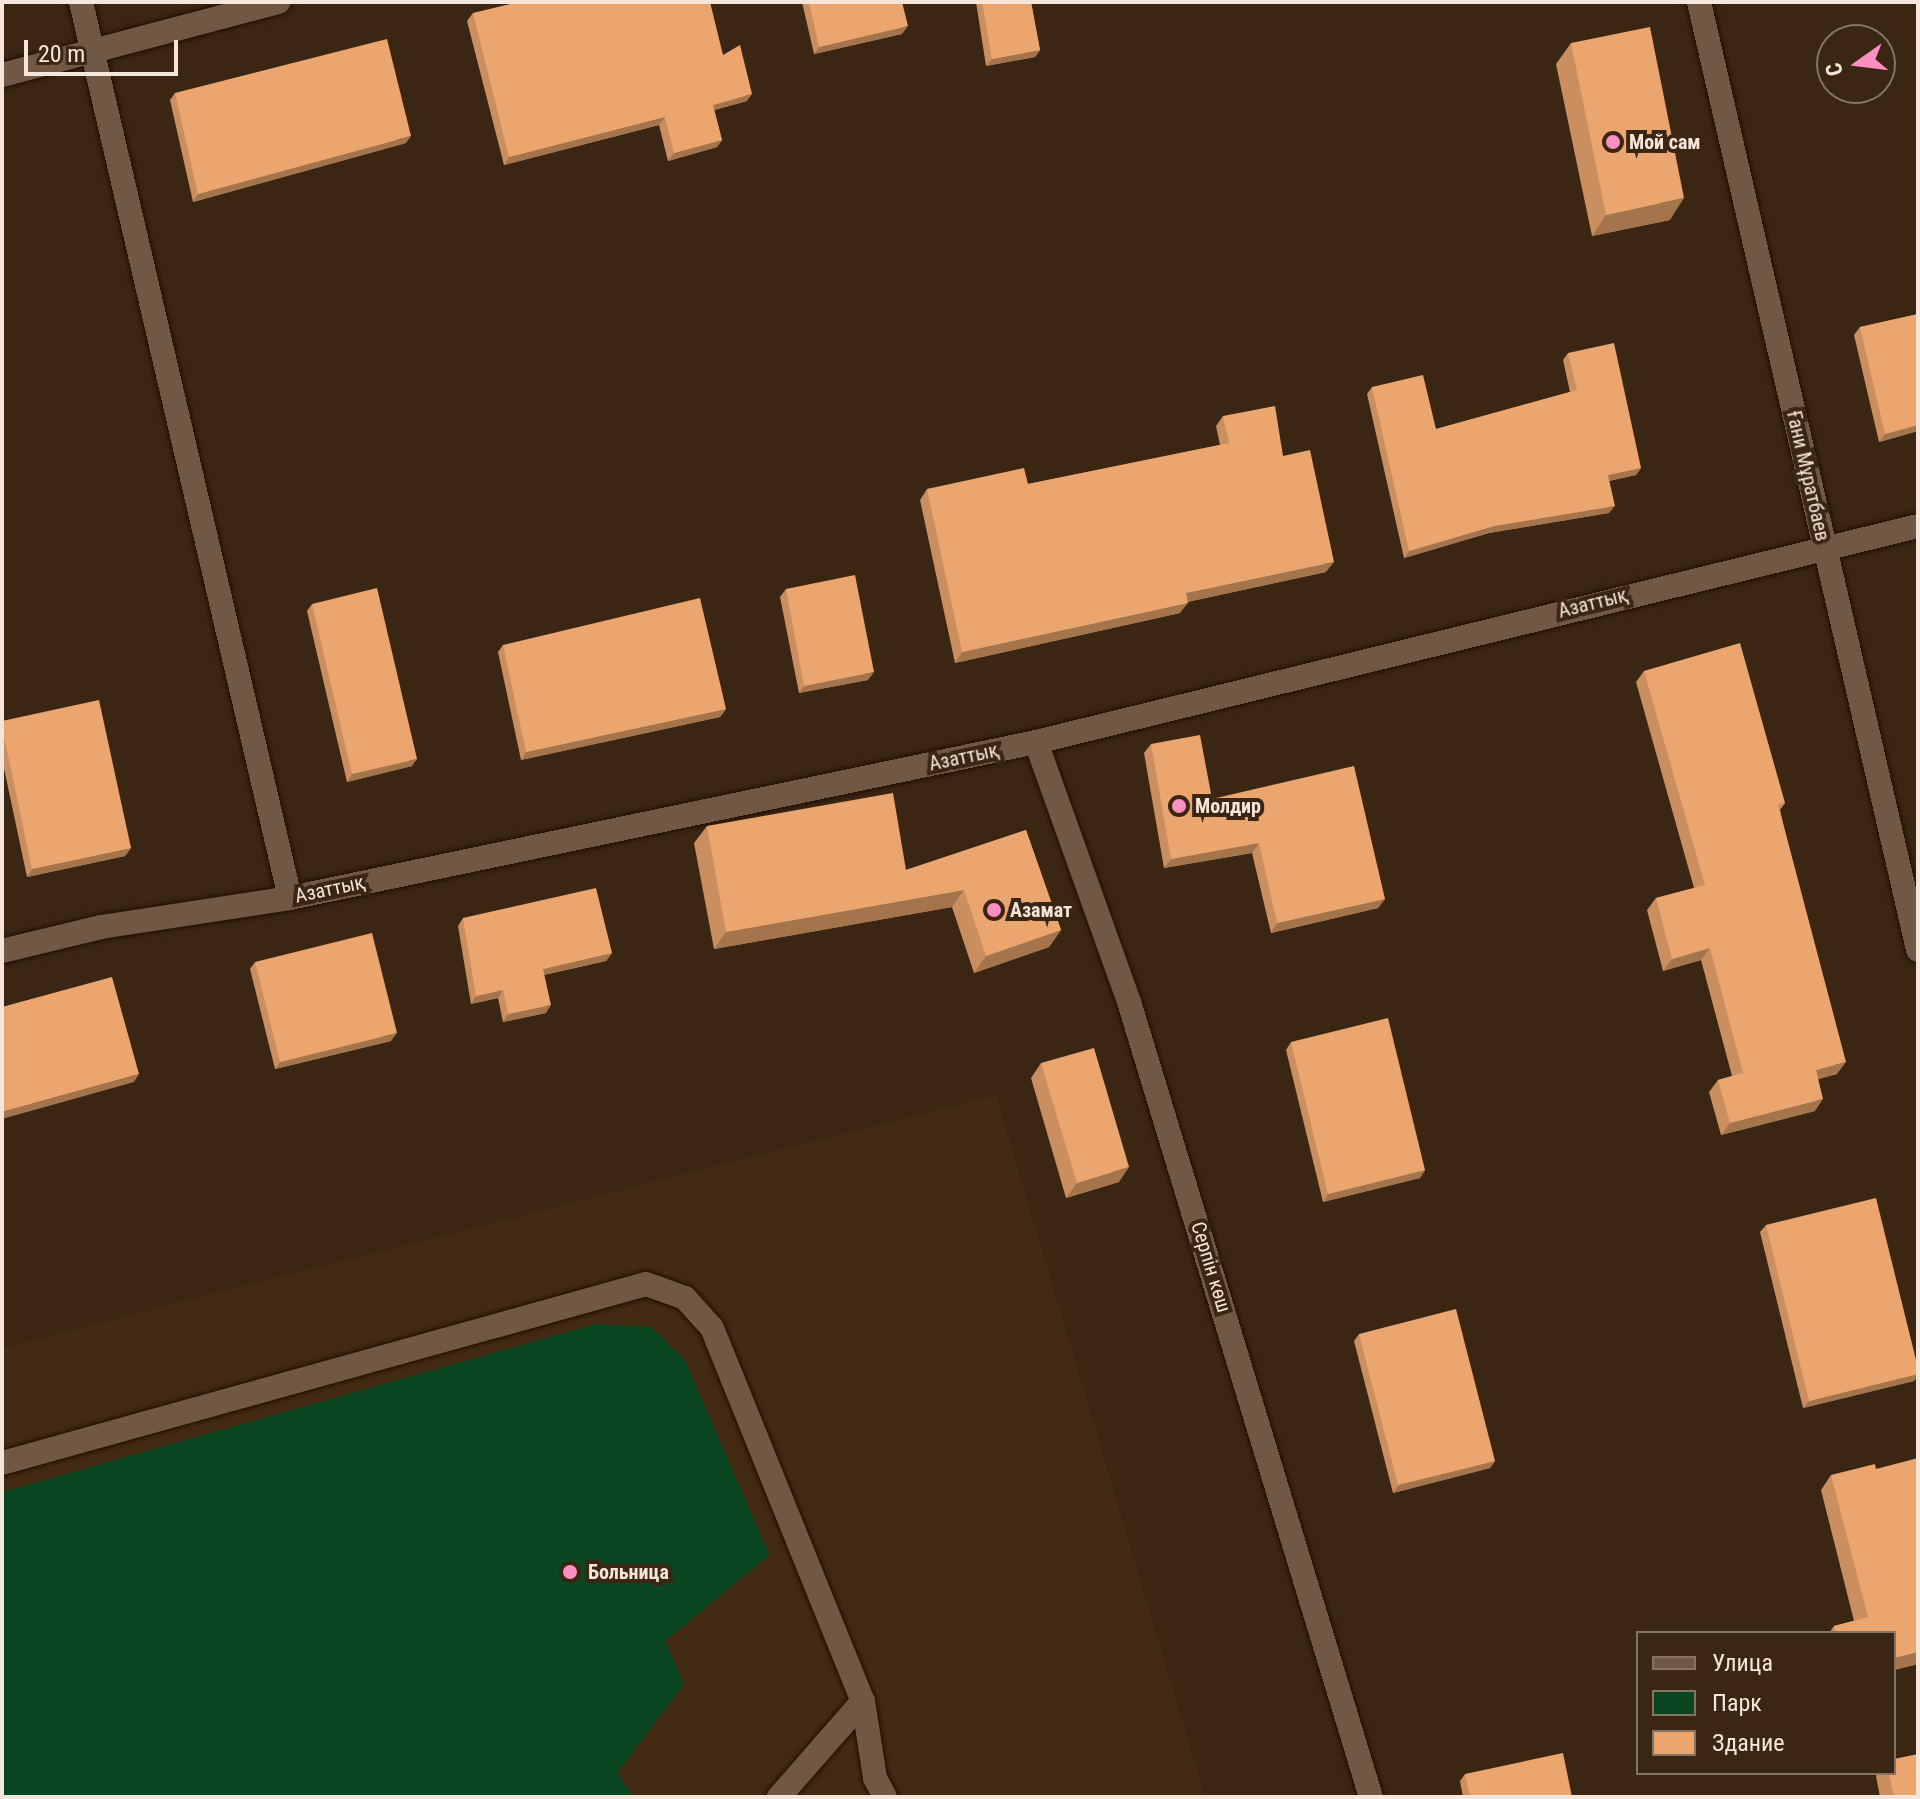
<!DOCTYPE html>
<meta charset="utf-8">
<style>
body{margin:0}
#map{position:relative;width:1920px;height:1799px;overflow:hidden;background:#3b2614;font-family:"Roboto Condensed",sans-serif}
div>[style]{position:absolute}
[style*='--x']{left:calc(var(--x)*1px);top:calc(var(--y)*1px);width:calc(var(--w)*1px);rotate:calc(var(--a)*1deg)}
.built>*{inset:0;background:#432a12}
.green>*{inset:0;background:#094621}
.roads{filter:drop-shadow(0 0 2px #210e00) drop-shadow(0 0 2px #210e00)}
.minor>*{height:24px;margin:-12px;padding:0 12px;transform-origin:12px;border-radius:12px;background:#705845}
.wall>*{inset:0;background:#ca8e5f}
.shaded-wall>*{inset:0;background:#a4744d}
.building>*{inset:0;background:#eba56e}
.dots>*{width:22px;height:22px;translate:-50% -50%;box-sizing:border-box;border:4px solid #3b2614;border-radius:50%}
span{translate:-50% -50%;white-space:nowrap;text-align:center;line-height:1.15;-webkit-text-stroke:8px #3b2614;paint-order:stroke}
.poi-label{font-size:20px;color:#f4e6db;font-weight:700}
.left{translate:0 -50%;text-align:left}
.street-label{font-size:20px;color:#f4e6db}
.frame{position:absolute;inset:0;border:4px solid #f4e6db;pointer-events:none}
.legend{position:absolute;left:1636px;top:1631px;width:260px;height:144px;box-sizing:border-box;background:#3b2614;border:2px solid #857364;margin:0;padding:10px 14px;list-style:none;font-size:24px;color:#f4e6db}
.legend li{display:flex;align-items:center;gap:16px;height:40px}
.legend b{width:40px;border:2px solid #857364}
.north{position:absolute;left:1816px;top:24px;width:80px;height:80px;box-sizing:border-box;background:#3b2614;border:2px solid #857364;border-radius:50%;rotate:256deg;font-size:22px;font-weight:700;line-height:32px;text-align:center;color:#f4e6db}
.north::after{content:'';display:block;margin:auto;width:28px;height:36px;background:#fc8fc1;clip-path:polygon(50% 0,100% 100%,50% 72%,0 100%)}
.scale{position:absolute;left:24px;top:40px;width:154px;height:36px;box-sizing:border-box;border:4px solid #f4e6db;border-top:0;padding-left:10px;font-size:24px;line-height:28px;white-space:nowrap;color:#f4e6db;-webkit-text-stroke:6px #3b2614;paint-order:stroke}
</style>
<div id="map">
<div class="built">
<i style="clip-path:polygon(996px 1095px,1205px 1797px,2px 1797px,2px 1348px)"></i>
</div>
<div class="green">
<i style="clip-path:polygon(596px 1324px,651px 1327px,685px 1361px,769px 1555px,665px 1641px,684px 1684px,617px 1773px,634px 1797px,2px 1797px,2px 1492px)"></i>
</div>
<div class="roads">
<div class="minor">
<i style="--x:81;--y:2;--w:920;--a:76.87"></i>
<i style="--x:1699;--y:2;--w:973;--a:76.99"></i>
<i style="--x:2;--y:75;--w:286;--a:-14.8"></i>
<i style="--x:1036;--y:742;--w:279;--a:70.3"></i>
<i style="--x:1130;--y:1005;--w:828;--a:73.08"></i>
<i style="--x:2;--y:951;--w:102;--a:-13.6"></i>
<i style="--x:101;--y:927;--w:191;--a:-8.7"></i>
<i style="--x:290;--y:898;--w:762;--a:-11.81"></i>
<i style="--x:1036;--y:742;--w:908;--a:-13.76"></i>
<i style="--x:2;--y:1463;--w:668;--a:-15.53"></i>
<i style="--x:646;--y:1284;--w:41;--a:19.7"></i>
<i style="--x:685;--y:1298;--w:40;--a:48"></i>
<i style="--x:712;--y:1328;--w:402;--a:68"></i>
<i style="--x:863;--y:1701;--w:128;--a:131.2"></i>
<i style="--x:863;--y:1701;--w:78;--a:81.1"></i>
<i style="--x:875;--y:1778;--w:21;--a:62"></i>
</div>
</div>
<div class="wall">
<i style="clip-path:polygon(802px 2px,902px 2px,902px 34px,814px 54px)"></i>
<i style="clip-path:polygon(976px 2px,1031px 2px,1040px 50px,1035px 57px,986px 66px)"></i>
<i style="clip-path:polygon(473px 13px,723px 55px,747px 101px,714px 110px,722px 140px,717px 147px,668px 161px,659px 125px,504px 165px,467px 21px)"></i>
<i style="clip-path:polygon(1571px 43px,1670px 220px,1592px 236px,1556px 64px)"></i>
<i style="clip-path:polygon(175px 93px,406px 143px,193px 202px,170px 100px)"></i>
<i style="clip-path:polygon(1918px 314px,1918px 431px,1879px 442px,1854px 335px,1860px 327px)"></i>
<i style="clip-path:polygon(1568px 353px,1641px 468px,1636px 475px,1609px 481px,1609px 513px,1489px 533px,1404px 558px,1367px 394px,1372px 387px,1436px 429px,1570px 392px,1563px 360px)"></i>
<i style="clip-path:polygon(1223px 416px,1283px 456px,1326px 572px,1187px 602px,1180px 613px,955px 663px,920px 500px,927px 489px,1028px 484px,1220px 445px,1216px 426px)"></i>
<i style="clip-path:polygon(786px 589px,868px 680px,799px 693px,780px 597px)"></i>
<i style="clip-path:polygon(312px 604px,412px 766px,347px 782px,307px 611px)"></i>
<i style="clip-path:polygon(503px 645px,726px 709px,720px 717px,521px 760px,498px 652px)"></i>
<i style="clip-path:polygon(1644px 671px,1785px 803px,1780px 810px,1837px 1074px,1818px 1079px,1815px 1111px,1721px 1135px,1709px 1092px,1718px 1080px,1732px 1076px,1701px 960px,1663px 971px,1647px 910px,1656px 898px,1694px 888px,1636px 682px)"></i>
<i style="clip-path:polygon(2px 721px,131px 848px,125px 856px,27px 877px,2px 759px)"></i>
<i style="clip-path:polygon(1151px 744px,1212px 799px,1385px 899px,1378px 908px,1271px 933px,1252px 853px,1164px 868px,1144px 753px)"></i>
<i style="clip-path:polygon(707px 826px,906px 870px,1026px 830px,1061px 930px,1049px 947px,974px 973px,952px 907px,714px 949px,694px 843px)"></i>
<i style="clip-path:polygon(463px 918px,612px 953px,606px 961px,544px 975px,546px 1013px,503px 1022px,498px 998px,471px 1004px,458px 926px)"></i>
<i style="clip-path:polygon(255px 962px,391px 1041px,275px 1069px,250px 969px)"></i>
<i style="clip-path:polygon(1291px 1042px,1425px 1170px,1420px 1178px,1323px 1202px,1286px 1050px)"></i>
<i style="clip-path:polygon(1041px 1063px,1119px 1182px,1066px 1198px,1031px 1078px)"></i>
<i style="clip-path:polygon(1766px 1225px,1918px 1368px,1918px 1375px,1914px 1381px,1803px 1408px,1760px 1232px)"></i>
<i style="clip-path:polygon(1359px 1334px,1495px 1461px,1490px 1468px,1393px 1493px,1354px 1341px)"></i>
<i style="clip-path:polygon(1831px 1475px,1918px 1664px,1894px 1670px,1894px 1633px,1829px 1633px,1834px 1626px,1854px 1621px,1821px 1490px)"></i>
<i style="clip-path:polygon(1878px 1773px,1894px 1773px,1918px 1797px,1880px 1797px,1876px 1776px)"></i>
<i style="clip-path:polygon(1465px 1774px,1572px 1797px,1463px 1797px,1460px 1781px)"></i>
</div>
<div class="shaded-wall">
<i style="clip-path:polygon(908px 26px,902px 34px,814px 54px,819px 47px)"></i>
<i style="clip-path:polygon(1040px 50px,1035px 57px,986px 66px,992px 59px)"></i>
<i style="clip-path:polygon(752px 94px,747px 101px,707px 112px,713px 105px)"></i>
<i style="clip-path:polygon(665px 117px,659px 125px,504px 165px,509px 157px)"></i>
<i style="clip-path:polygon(411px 136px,406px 143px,193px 202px,198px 194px)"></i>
<i style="clip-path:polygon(722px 140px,717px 147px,668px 161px,674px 153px)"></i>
<i style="clip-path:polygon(1684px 198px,1670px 220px,1592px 236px,1606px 215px)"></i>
<i style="clip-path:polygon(1918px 425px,1918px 431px,1879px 442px,1885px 434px)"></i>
<i style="clip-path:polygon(1641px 468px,1636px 475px,1603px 482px,1608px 475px)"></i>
<i style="clip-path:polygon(1615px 506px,1609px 513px,1489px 533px,1404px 558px,1409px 551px,1494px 526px)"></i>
<i style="clip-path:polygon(1334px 562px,1326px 572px,1178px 604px,1186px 593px)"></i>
<i style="clip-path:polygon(1188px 603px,1180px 613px,955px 663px,962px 652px)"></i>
<i style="clip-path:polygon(874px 672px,868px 680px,799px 693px,804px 686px)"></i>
<i style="clip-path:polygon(726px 709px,720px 717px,521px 760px,526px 752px)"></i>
<i style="clip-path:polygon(417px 759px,412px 766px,347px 782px,352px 774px)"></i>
<i style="clip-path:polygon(1259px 843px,1252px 853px,1164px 868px,1171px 859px)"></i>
<i style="clip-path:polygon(131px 848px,125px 856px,27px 877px,32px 869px)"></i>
<i style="clip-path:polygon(964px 890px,952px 907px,714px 949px,726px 932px)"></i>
<i style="clip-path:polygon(1385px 899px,1378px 908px,1271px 933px,1277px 923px)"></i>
<i style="clip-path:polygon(1061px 930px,1049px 947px,974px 973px,986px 956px)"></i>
<i style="clip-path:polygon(1710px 948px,1701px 960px,1663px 971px,1672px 959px)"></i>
<i style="clip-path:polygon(612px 953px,606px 961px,538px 976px,543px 969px)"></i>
<i style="clip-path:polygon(503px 990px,498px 998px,471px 1004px,476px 996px)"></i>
<i style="clip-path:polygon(551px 1005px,546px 1013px,503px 1022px,508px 1014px)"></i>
<i style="clip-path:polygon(397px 1033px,391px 1041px,275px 1069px,280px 1062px)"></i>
<i style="clip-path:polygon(1846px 1062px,1837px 1074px,1808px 1082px,1816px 1070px)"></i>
<i style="clip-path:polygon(139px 1074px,134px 1082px,2px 1119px,2px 1112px)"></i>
<i style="clip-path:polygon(1823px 1099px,1815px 1111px,1721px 1135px,1730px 1123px)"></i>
<i style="clip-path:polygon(1129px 1167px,1119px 1182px,1066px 1198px,1077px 1183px)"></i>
<i style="clip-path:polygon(1425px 1170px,1420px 1178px,1323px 1202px,1328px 1194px)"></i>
<i style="clip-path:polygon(1918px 1374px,1914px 1381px,1803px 1408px,1809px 1401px)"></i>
<i style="clip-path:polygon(1495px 1461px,1490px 1468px,1393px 1493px,1398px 1485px)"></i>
<i style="clip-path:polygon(1918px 1652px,1918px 1664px,1894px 1670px,1894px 1658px)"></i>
</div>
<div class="building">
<i style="clip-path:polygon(518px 2px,710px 2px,723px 55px,740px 45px,752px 94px,713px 105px,722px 140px,674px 153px,665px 117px,509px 157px,473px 13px)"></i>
<i style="clip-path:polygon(809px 2px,902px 2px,908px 26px,819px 47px)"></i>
<i style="clip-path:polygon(982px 2px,1031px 2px,1040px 50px,992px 59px)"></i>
<i style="clip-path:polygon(1650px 27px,1684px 198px,1606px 215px,1571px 43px)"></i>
<i style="clip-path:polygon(387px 39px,411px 136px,198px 194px,175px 93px)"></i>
<i style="clip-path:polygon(1918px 314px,1918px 425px,1885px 434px,1860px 327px)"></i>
<i style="clip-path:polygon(1614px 343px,1641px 468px,1608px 475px,1615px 506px,1494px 526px,1409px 551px,1372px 387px,1423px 375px,1436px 429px,1577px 390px,1568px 353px)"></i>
<i style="clip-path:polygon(1275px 406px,1283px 456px,1310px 450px,1334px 562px,1186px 593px,1188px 603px,962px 652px,927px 489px,1024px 468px,1028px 484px,1229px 443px,1223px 416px)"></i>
<i style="clip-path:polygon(855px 575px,874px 672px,804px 686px,786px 589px)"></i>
<i style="clip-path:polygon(377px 588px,417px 759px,352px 774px,312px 604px)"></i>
<i style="clip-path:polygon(700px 598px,726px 709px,526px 752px,503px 645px)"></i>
<i style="clip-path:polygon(1740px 643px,1785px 803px,1778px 804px,1846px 1062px,1816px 1070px,1823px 1099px,1730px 1123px,1718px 1080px,1743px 1073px,1710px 948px,1672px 959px,1656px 898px,1705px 885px,1644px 671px)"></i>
<i style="clip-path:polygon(99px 700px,131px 848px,32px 869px,2px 727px,2px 721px)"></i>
<i style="clip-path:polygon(1200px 735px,1212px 799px,1354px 766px,1385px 899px,1277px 923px,1259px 843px,1171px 859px,1151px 744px)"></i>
<i style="clip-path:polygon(893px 793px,906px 870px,1026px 830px,1061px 930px,986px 956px,964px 890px,726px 932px,707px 826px)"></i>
<i style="clip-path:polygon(596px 888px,612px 953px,543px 969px,551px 1005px,508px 1014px,503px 990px,476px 996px,463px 918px)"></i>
<i style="clip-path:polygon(372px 933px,397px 1033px,280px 1062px,255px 962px)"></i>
<i style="clip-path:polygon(112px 977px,139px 1074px,2px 1112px,2px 1007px)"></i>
<i style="clip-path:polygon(1388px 1018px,1425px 1170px,1328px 1194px,1291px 1042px)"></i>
<i style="clip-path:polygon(1094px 1048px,1129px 1167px,1077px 1183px,1041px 1063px)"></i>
<i style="clip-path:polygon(1876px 1198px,1918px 1368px,1918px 1374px,1809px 1401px,1766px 1225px)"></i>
<i style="clip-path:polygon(1456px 1309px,1495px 1461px,1398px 1485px,1359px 1334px)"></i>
<i style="clip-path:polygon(1918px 1458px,1918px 1652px,1894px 1658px,1894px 1633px,1836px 1633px,1834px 1626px,1868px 1617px,1831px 1475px,1875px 1464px,1876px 1469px)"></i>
<i style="clip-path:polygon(1563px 1753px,1572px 1797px,1470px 1797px,1465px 1774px)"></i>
<i style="clip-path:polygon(1918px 1754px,1918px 1797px,1894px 1797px,1889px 1773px,1894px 1773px,1894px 1759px)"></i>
</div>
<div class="dots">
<i style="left:1613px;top:142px;background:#fc8fc1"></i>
<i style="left:1179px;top:806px;background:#fc8fc1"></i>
<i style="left:994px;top:910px;background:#fc8fc1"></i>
<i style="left:570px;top:1572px;background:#fc8fc1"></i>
</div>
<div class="poi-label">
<span class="left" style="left:1629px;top:142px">Мой сам</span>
<span class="left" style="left:1195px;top:806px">Молдир</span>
<span class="left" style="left:1010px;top:910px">Азамат</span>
<span class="left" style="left:588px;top:1572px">Больница</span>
</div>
<div class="street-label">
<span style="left:1808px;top:476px;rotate:77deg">Ғани Мұратбаев</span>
<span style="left:1593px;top:603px;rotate:-14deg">Азаттық</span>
<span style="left:964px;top:757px;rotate:-12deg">Азаттық</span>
<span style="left:330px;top:889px;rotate:-12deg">Азаттық</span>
<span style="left:1211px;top:1267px;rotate:73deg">Серпін көш</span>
</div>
<div class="frame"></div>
<ul class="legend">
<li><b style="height:10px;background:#705845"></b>Улица</li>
<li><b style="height:22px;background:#094621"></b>Парк</li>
<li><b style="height:22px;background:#eba56e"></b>Здание</li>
</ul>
<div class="north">С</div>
<div class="scale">20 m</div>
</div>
